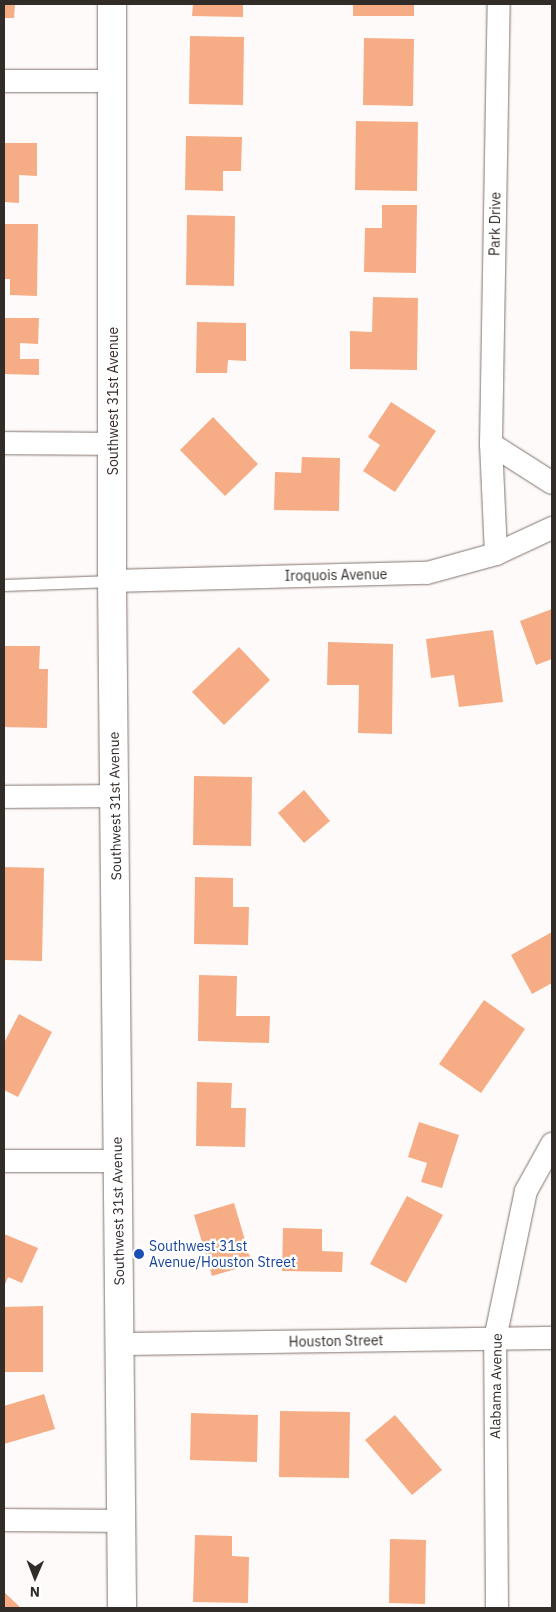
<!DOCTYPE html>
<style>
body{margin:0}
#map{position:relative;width:556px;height:1612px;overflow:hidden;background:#fdfaf9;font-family:"IBM Plex Sans",sans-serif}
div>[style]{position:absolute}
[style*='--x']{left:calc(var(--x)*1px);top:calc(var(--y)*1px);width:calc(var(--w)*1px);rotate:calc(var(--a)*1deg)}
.building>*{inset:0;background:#f6ad85}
.roads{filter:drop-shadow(0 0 1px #82746d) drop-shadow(0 0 1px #82746d)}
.lane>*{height:11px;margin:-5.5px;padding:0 5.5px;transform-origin:5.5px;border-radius:5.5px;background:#fff}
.street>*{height:22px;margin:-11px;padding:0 11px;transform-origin:11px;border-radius:11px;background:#fff}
.secondary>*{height:28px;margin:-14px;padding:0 14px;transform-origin:14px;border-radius:14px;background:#fff}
.dots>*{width:14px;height:14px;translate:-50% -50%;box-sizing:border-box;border:2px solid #fff;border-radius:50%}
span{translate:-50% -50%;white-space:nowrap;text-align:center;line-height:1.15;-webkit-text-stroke:4.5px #fff;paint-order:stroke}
.street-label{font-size:14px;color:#322c29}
.transit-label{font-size:14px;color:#164399}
.left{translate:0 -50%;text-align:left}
.frame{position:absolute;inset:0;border:5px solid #322c29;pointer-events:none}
.north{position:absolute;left:10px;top:1552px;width:50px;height:50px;-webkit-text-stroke:4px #fff;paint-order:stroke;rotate:181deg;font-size:14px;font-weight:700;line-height:20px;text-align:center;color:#322c29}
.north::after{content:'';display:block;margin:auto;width:18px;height:22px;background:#322c29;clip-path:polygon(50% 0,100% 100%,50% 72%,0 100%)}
</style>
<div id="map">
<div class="building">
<i style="clip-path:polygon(4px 4px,15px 4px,14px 18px,4px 18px)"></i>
<i style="clip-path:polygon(193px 4px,243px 4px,243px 17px,192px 16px)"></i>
<i style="clip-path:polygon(353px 4px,414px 4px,414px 16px,353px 16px)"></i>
<i style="clip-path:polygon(190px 36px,244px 37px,243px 105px,189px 104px)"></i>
<i style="clip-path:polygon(364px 38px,414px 39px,413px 106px,363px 105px)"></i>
<i style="clip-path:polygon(356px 121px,418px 122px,417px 191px,355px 190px)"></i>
<i style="clip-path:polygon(186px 136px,242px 137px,241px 171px,223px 171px,223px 191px,185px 190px)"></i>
<i style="clip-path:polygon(4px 143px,37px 143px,37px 176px,19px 175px,19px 203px,4px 202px)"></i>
<i style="clip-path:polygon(382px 205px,417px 205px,416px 273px,364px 272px,365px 228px,382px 228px)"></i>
<i style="clip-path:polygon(187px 215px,235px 216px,234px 286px,186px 285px)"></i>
<i style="clip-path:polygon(4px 224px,38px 224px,37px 296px,10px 295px,10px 279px,4px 279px)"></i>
<i style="clip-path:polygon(373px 297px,418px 298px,417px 370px,350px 369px,350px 331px,372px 332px)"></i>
<i style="clip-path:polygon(4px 318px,39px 318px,38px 344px,20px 343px,20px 359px,39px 359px,39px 375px,4px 374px)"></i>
<i style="clip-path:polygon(197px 322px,246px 323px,246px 361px,228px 360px,227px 373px,196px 373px)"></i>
<i style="clip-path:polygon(391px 402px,436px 431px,395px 492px,363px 471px,380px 445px,368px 437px)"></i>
<i style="clip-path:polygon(213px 417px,258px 464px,225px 496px,180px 450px)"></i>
<i style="clip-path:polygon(302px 457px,340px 458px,339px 511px,274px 510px,275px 472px,301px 473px)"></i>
<i style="clip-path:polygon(552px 609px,552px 659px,536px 665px,520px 621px)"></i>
<i style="clip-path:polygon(493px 630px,503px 702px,459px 707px,454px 675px,431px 678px,426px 639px)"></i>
<i style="clip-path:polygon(328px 642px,393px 644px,392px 734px,358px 733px,359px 685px,327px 685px)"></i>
<i style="clip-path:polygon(4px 646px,40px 646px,39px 669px,48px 669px,47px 728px,4px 727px)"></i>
<i style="clip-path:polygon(239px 647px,270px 680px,224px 725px,192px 692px)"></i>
<i style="clip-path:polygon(194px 776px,252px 777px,251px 846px,193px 845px)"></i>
<i style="clip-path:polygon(304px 790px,330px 821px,304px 843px,278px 813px)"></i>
<i style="clip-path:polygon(4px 867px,44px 868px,42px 961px,4px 960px)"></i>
<i style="clip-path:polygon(195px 877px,233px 878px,233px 907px,249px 907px,248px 945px,194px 944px)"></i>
<i style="clip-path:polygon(552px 932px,552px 983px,532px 994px,511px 955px)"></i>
<i style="clip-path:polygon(199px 975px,237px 976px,236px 1016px,270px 1016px,269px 1043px,198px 1041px)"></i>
<i style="clip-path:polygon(484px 1000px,525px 1029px,481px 1093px,439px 1064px)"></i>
<i style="clip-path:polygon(19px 1014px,52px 1032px,18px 1097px,4px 1090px,4px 1043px)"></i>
<i style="clip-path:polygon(197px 1082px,232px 1083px,231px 1108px,246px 1108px,245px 1147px,196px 1146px)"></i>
<i style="clip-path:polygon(419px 1122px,459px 1135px,442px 1188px,421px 1182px,427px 1163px,408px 1157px)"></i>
<i style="clip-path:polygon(407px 1196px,443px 1215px,406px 1283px,370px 1264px)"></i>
<i style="clip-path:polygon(234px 1203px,252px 1264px,212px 1276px,194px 1215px)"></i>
<i style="clip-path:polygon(283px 1228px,322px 1229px,322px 1251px,343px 1252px,342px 1272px,282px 1271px)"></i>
<i style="clip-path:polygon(4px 1234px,38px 1248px,22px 1283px,8px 1277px,4px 1287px)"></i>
<i style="clip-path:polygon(43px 1306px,43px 1372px,4px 1372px,4px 1307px)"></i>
<i style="clip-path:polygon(44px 1394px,55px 1429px,4px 1444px,4px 1406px)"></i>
<i style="clip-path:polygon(280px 1411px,350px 1412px,349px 1478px,279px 1477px)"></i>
<i style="clip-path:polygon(191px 1413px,258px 1415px,257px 1462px,190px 1460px)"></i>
<i style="clip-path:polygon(395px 1415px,442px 1470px,412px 1495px,365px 1440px)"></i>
<i style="clip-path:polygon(195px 1535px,232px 1536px,232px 1556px,249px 1557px,248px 1603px,193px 1602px)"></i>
<i style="clip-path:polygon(390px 1539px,426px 1540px,425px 1604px,389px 1603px)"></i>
<i style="clip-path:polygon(4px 1592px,21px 1608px,4px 1608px)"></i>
</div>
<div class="roads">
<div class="lane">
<i style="--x:4;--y:585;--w:108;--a:-2.1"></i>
</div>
<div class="street">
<i style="--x:4;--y:81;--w:109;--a:0"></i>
<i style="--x:4;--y:443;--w:110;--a:0.5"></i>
<i style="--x:491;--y:444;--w:72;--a:32.6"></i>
<i style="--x:496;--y:554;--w:110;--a:-92.6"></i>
<i style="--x:491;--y:444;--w:440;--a:-89"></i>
<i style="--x:112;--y:581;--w:315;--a:-1.5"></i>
<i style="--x:427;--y:573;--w:72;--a:-15.4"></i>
<i style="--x:496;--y:554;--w:62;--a:-24.9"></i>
<i style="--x:4;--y:797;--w:111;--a:-0.5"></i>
<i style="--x:4;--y:1161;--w:113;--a:0"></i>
<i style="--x:120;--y:1344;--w:432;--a:-0.8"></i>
<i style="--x:4;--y:1520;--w:117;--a:0.5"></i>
<i style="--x:497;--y:1608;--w:269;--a:-90.4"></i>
<i style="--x:495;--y:1339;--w:151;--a:-78.2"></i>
<i style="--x:526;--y:1191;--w:54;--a:-61"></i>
</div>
<div class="secondary">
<i style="--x:112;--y:4;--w:577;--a:90"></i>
<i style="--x:112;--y:581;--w:1027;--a:89.44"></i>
</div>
</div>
<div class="dots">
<i style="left:139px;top:1254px;background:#1a4fb4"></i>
</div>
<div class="street-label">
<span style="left:495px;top:224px;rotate:-89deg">Park Drive</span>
<span style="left:113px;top:401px;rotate:-90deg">Southwest 31st Avenue</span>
<span style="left:336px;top:575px;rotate:-1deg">Iroquois Avenue</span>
<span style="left:115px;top:806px;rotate:-91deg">Southwest 31st Avenue</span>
<span style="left:118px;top:1211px;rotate:-91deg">Southwest 31st Avenue</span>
<span style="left:336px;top:1341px;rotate:-1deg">Houston Street</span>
<span style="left:496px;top:1386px;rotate:-89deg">Alabama Avenue</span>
</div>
<div class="transit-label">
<span class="left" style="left:149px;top:1254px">Southwest 31st<br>Avenue/Houston Street</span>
</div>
<div class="frame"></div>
<div class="north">N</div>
</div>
